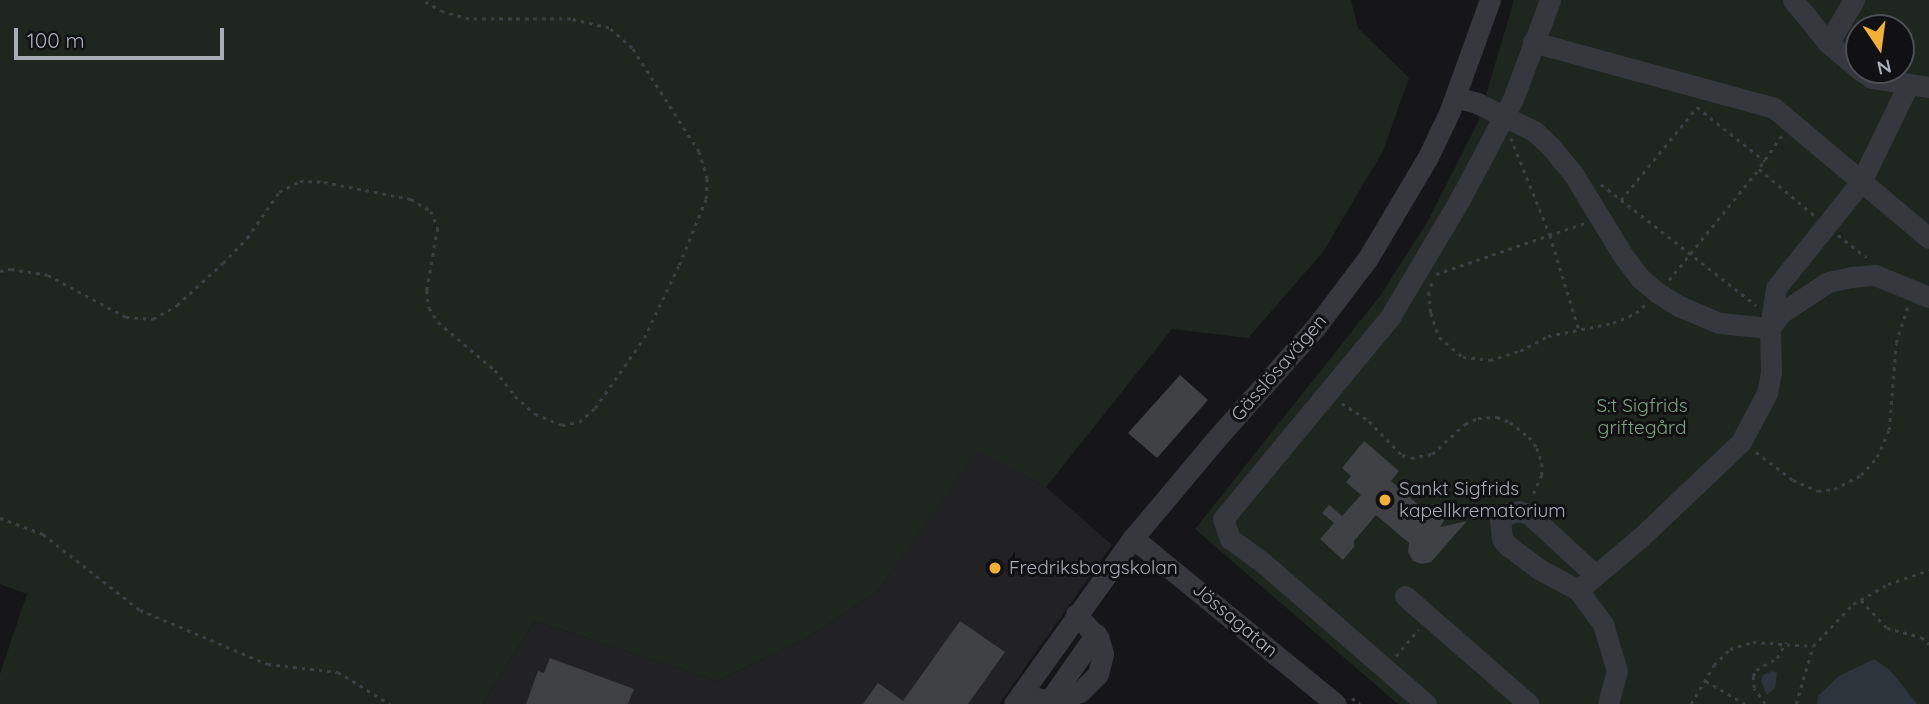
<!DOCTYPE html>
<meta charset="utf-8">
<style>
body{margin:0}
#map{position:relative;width:1929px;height:704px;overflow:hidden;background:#161618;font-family:Quicksand,sans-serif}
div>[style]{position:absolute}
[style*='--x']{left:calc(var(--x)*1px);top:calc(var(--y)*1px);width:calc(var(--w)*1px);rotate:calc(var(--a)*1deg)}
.built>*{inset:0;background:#222225}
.green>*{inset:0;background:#1e261f}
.water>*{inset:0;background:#2c353c}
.building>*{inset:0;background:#404145}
.path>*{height:2.5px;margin-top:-1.25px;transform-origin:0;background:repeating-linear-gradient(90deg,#3d3f44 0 3.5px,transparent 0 8.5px)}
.minor>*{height:21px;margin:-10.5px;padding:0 10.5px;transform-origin:10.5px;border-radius:10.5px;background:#37383d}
.dots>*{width:19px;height:19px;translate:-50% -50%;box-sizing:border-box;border:4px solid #111113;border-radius:50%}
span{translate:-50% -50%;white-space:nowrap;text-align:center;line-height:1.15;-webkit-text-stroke:6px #111113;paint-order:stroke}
.street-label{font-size:19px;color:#a8adb8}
.park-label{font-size:19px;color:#7fa381}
.poi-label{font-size:19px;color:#a8adb8}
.left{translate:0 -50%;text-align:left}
.north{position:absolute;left:1845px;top:14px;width:70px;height:70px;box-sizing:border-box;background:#111113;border:2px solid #4d4f55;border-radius:50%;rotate:167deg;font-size:19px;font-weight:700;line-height:28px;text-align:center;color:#a8adb8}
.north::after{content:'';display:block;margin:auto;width:24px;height:32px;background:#f2b134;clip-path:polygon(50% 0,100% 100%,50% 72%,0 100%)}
.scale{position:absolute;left:14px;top:28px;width:210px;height:32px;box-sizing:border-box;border:4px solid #a8adb8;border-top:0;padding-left:9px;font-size:21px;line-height:24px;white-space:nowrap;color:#a8adb8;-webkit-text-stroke:5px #111113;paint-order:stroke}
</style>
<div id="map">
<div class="built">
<i style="clip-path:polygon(977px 450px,1046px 487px,1112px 545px,999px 704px,482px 704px,535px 621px,718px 681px,807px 638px,878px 591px)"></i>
</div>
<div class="green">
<i style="clip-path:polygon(0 0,1351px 0,1358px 28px,1409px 78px,1383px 151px,1323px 252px,1248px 338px,1172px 329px,1046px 487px,977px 451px,878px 591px,807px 638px,718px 681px,535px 621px,482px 704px,0 704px,0 674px,27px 594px,0 584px)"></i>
<i style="clip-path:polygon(evenodd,1514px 0,1929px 0,1929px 704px,1398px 704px,1195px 529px,1380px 296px,1428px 221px,1478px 122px,1514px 0,1859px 28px,1901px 28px,1901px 70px,1859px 70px,1859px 28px)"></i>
</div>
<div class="water">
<i style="clip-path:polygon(1874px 659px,1890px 670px,1917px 704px,1817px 704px,1818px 696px,1839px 676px)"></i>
<i style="clip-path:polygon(1773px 671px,1777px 673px,1775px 688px,1767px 695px,1761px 681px,1763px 675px)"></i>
</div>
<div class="building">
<i style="clip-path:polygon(1180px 375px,1208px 400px,1157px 458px,1128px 433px)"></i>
<i style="clip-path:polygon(1364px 441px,1399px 471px,1391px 481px,1431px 516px,1435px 511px,1443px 512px,1444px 521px,1440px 527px,1467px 521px,1431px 562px,1422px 564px,1413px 561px,1408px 552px,1409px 543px,1376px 515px,1354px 541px,1354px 547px,1343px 560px,1320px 539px,1334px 523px,1322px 513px,1329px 505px,1342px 516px,1361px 495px,1346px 482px,1351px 476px,1342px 468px)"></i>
<i style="clip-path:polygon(960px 621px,1005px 652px,968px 704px,863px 704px,878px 683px,903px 701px)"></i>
<i style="clip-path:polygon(550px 658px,634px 689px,628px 704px,526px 704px,538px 671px,544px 673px)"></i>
</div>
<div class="path">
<i style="--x:1782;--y:136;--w:40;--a:124.9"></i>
<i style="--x:1759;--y:169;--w:72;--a:39.9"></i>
<i style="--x:1511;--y:138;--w:105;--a:68.1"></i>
<i style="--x:1550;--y:235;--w:99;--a:73"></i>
<i style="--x:1601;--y:184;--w:197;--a:38"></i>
<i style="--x:1621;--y:200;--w:120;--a:-50.7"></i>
<i style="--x:1697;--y:107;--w:87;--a:38.5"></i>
<i style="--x:1838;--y:235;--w:36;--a:38"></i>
<i style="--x:0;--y:271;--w:11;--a:-10"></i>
<i style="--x:11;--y:269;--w:37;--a:9"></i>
<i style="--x:48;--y:275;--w:89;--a:28.3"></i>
<i style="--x:126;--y:317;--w:27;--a:4"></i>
<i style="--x:153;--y:319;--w:28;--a:-30"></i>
<i style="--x:177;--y:305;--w:62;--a:-42.4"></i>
<i style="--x:223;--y:263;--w:35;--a:-46"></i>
<i style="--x:247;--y:238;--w:56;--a:-55.2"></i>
<i style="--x:279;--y:192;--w:24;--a:-28"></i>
<i style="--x:300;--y:181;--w:24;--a:2"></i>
<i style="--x:324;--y:182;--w:89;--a:11.1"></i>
<i style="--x:411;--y:199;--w:23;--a:31"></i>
<i style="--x:431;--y:211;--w:18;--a:68"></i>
<i style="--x:438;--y:228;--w:63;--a:100.1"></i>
<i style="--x:427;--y:290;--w:18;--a:84"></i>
<i style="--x:429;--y:308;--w:17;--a:57"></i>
<i style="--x:438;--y:322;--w:75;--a:40.1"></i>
<i style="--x:495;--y:370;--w:33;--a:52"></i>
<i style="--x:515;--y:396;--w:27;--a:42"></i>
<i style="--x:535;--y:414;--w:29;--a:22"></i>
<i style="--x:562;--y:425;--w:17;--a:-10"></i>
<i style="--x:579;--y:422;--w:21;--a:-41"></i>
<i style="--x:595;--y:408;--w:85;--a:-55"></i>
<i style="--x:644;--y:338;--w:81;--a:-64.4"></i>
<i style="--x:679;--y:265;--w:71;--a:-67.8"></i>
<i style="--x:706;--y:199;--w:20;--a:-87"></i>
<i style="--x:707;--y:179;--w:28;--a:-107"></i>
<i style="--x:699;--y:152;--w:124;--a:-122.8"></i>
<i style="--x:632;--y:48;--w:30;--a:-139"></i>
<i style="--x:609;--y:28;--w:39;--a:-167"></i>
<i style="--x:571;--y:19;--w:102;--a:180"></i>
<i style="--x:469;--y:19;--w:27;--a:-165"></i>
<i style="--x:443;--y:12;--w:25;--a:-151"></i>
<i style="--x:1436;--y:274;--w:157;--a:-18.9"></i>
<i style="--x:1669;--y:280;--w:143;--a:-51"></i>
<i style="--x:1432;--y:283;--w:9;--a:108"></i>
<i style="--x:1429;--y:292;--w:21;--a:85"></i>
<i style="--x:1431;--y:313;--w:25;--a:72"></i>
<i style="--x:1439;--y:337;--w:31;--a:40"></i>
<i style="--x:1463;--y:357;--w:27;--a:6"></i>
<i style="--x:1490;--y:360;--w:31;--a:-17"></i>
<i style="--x:1520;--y:351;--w:32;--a:-28"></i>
<i style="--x:1548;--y:336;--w:66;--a:-11.3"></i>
<i style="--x:1613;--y:323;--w:25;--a:-23"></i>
<i style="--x:1636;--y:313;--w:12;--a:-42"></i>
<i style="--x:1342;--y:403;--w:32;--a:34"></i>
<i style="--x:1369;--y:421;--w:47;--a:45.9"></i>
<i style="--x:1402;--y:455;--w:9;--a:18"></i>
<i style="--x:1411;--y:458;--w:21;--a:-11"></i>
<i style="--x:1432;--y:454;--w:45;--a:-42.3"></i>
<i style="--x:1465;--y:424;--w:14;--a:-25"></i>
<i style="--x:1478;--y:418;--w:19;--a:-3"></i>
<i style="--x:1497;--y:417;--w:14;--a:21"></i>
<i style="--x:1510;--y:422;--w:24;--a:38"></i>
<i style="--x:1529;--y:437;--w:14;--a:54"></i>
<i style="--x:1537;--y:448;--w:16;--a:72"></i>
<i style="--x:1542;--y:463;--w:12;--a:90"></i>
<i style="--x:1542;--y:475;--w:24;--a:114"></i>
<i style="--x:1756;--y:452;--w:46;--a:37.1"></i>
<i style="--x:1793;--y:480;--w:27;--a:24"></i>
<i style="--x:1818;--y:491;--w:16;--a:-7"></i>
<i style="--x:1834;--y:489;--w:30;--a:-27"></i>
<i style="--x:1861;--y:475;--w:24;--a:-48"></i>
<i style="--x:1877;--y:457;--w:30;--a:-66"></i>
<i style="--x:1889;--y:430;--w:87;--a:-85.4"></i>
<i style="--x:1896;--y:343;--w:39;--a:-72"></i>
<i style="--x:0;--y:518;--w:46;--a:20.4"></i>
<i style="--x:43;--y:534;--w:123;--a:38.1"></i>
<i style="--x:140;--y:610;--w:139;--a:22.9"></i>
<i style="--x:268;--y:664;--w:70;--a:6.5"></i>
<i style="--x:338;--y:672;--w:61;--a:31.6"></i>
<i style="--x:1861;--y:600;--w:38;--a:47"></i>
<i style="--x:1887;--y:628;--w:35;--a:15"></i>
<i style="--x:1921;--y:637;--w:11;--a:41"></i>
<i style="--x:1396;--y:656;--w:35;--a:-50"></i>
<i style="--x:1706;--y:681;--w:45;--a:30.5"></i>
<i style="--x:1352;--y:698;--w:10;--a:37"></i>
<i style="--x:1691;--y:704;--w:45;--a:-59.5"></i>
<i style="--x:1714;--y:665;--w:23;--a:-45"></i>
<i style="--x:1730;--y:649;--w:24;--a:-17"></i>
<i style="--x:1753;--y:642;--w:60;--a:3.8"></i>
<i style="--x:1813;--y:646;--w:58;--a:-46.4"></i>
<i style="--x:1853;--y:604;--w:40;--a:-29.7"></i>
<i style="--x:1888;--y:584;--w:43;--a:-18.9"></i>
<i style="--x:1765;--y:704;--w:19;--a:-125"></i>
<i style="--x:1754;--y:688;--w:12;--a:-95"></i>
<i style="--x:1753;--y:676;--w:7;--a:-63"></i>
<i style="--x:1756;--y:670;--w:24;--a:-30"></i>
<i style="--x:1777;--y:658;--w:18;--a:-61"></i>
<i style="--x:1796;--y:704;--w:60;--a:-73.7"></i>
</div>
<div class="minor">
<i style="--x:1793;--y:0;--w:55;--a:50.9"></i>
<i style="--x:1828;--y:43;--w:40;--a:40"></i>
<i style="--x:1533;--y:42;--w:250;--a:15.3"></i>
<i style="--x:1774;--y:108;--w:202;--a:40"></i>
<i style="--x:1828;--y:43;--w:50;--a:-58.8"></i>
<i style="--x:1860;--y:70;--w:14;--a:34"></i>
<i style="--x:1872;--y:78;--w:58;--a:9"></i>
<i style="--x:1455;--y:97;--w:23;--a:15"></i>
<i style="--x:1477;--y:103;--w:64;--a:26.2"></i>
<i style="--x:1534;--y:131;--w:25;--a:43"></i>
<i style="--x:1552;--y:148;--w:35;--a:51"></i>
<i style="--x:1574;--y:175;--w:92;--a:58.7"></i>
<i style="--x:1622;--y:254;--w:30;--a:53"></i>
<i style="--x:1640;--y:278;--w:23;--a:40"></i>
<i style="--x:1658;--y:293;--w:25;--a:32"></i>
<i style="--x:1679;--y:306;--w:43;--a:23"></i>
<i style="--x:1719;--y:323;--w:51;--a:5.6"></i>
<i style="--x:1770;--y:328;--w:40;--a:-81.5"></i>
<i style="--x:1776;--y:288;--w:136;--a:-51.3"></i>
<i style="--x:1861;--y:182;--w:108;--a:-64.1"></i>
<i style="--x:1133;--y:538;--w:262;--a:39.3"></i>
<i style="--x:1578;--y:590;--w:44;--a:-151.7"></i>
<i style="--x:1539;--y:569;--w:39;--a:-143"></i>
<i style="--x:1508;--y:546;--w:9;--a:-131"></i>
<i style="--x:1502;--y:539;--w:18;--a:-96"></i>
<i style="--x:1500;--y:521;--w:12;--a:-42"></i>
<i style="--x:1509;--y:513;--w:10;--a:-11"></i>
<i style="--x:1519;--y:511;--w:10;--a:17"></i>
<i style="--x:1529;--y:514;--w:90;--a:42.7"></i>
<i style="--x:1405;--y:596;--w:164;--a:41.1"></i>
<i style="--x:1021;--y:694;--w:29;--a:14"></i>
<i style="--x:1049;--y:701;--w:32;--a:-16"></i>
<i style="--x:1080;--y:692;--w:25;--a:-45"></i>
<i style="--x:1098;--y:674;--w:21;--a:-76"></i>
<i style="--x:1103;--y:654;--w:16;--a:-105"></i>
<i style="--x:1099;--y:639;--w:34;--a:-133"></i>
<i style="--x:1049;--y:701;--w:82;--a:-55"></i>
<i style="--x:1014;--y:704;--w:204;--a:-54.4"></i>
<i style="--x:1133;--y:538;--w:129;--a:-50"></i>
<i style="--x:1216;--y:439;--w:149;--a:-48.3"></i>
<i style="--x:1315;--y:328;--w:88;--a:-52.9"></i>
<i style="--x:1368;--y:258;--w:117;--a:-59.3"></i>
<i style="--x:1428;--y:157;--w:49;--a:-64.5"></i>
<i style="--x:1449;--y:113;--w:120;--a:-70.1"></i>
<i style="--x:1426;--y:704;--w:217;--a:-139.1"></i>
<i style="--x:1262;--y:562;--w:39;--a:-144"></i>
<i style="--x:1230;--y:539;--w:21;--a:-109"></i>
<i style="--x:1223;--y:519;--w:262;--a:-50.4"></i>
<i style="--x:1390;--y:317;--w:135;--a:-59.3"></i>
<i style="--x:1459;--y:201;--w:115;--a:-62.1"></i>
<i style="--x:1513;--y:99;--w:106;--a:-69.5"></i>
<i style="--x:1608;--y:704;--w:34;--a:-75"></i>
<i style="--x:1617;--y:671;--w:49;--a:-106.6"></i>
<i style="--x:1603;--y:624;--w:42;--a:-126.3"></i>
<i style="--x:1578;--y:590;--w:82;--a:-40.1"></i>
<i style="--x:1641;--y:537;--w:138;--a:-43.5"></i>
<i style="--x:1741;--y:442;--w:55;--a:-62"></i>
<i style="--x:1767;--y:393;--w:21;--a:-79"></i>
<i style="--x:1771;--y:372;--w:44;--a:-91.3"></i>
<i style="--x:1770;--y:328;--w:19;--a:-54"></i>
<i style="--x:1781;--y:313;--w:56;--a:-33.4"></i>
<i style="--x:1828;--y:282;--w:24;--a:-12"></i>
<i style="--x:1851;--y:277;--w:24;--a:-5"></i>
<i style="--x:1875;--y:275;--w:58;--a:22.2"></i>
</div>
<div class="dots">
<i style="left:1385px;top:500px;background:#f2b134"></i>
<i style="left:995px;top:568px;background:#f2b134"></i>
</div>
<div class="street-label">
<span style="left:1279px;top:368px;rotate:-49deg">Gässlösavägen</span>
<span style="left:1235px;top:620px;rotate:40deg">Jössagatan</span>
</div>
<div class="park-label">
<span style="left:1642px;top:417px">S:t Sigfrids<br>griftegård</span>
</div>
<div class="poi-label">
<span class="left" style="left:1399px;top:500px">Sankt Sigfrids<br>kapellkrematorium</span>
<span class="left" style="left:1009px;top:568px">Fredriksborgskolan</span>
</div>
<div class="north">N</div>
<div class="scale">100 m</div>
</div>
